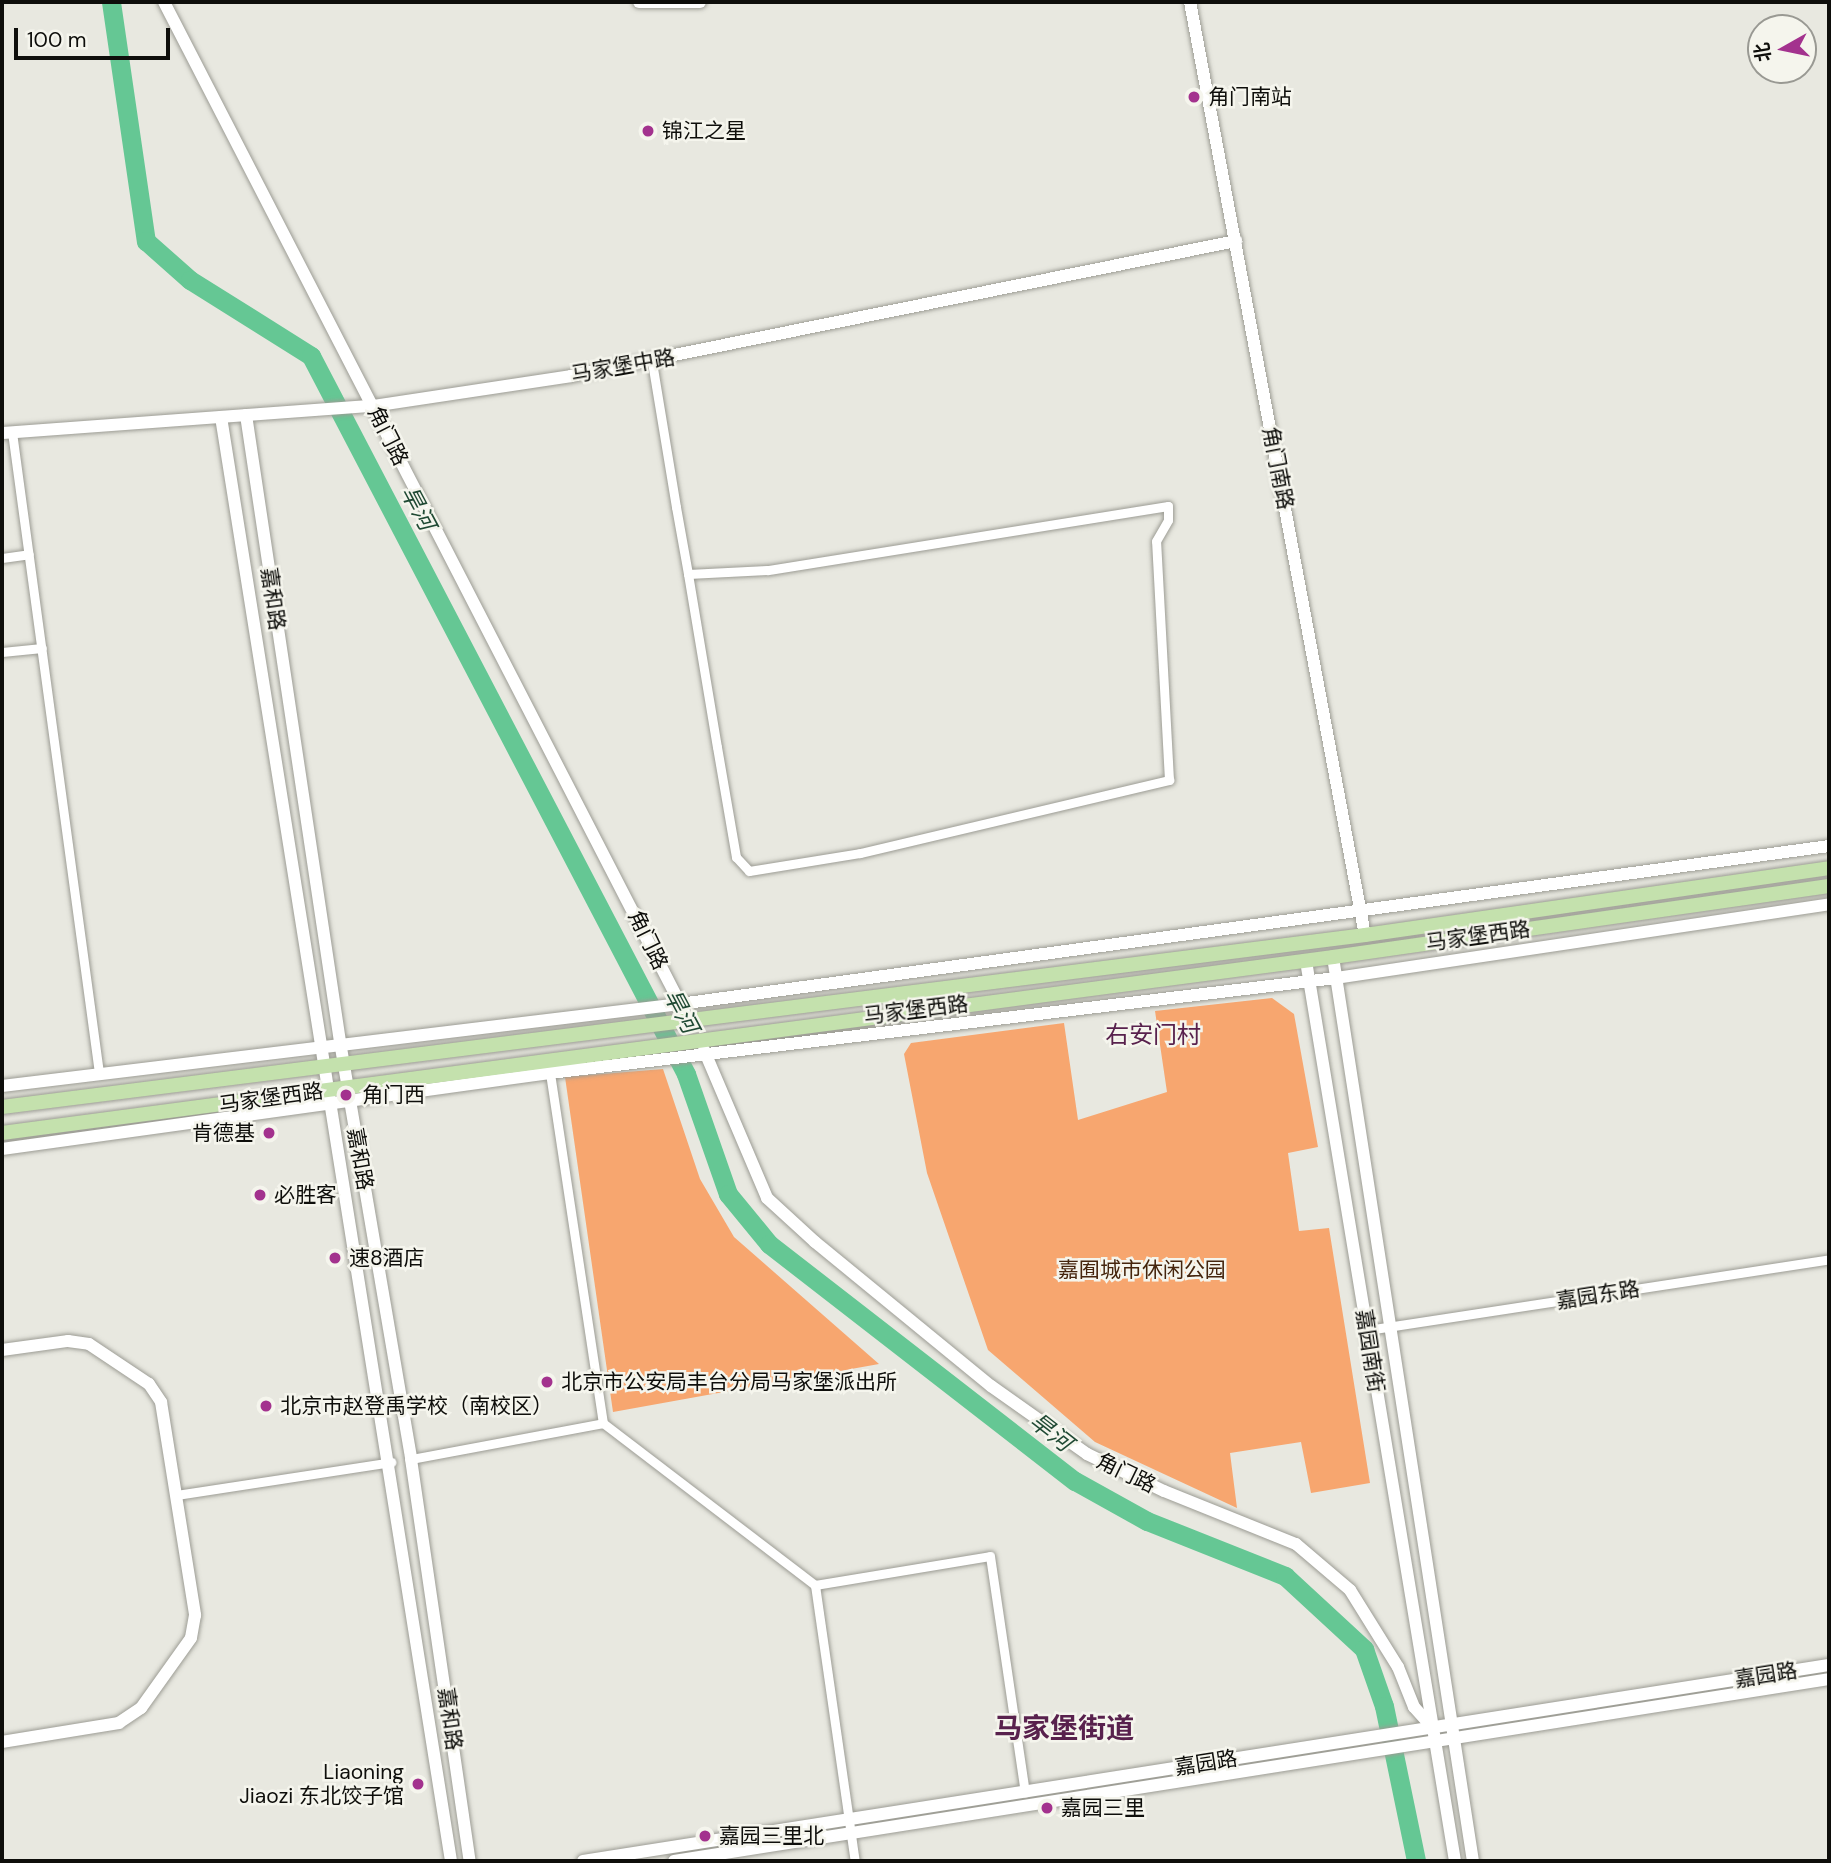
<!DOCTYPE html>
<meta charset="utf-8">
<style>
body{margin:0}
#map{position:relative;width:1831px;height:1863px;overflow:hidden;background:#e8e8e0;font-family:"DM Sans","Noto Sans SC",sans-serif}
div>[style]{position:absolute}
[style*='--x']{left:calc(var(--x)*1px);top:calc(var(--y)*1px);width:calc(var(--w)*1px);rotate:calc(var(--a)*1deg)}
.green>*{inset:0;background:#f7a66f}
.river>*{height:19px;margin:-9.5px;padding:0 9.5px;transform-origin:9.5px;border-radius:9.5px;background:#65c794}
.roads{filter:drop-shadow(0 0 2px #9c9c94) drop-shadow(0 0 2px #9c9c94)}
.minor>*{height:9px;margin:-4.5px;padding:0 4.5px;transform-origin:4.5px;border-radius:4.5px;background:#fff}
.tertiary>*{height:12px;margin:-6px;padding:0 6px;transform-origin:6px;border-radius:6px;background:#fff}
.secondary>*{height:12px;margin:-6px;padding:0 6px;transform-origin:6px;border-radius:6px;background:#fff}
.primary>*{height:14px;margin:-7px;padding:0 7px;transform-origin:7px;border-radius:7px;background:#c4e1ad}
.dots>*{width:19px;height:19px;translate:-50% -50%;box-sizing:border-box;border:4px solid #f5f5ed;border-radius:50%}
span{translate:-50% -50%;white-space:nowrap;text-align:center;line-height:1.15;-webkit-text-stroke:5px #f5f5ed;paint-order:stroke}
.poi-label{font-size:21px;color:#0e0e0b}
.left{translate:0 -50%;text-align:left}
.right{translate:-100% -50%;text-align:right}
.street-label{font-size:21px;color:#0e0e0b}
.park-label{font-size:21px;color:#45250d}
.water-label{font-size:23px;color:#204a34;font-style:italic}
.quarter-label{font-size:24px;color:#58214d}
.district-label{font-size:28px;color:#58214d;font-weight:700}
.frame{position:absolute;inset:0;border:4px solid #0e0e0b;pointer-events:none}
.north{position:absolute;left:1747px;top:14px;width:70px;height:70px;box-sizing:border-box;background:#f5f5ed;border:2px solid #999993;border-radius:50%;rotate:261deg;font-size:19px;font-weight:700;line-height:28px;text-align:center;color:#0e0e0b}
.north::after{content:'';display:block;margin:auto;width:24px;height:32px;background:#a3328e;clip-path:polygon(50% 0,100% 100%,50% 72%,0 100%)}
.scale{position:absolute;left:14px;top:28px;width:156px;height:32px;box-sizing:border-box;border:4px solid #0e0e0b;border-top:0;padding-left:9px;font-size:21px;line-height:24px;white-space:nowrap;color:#0e0e0b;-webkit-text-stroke:5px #f5f5ed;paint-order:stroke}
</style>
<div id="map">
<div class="green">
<i style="clip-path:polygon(1272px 998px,1294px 1014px,1318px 1147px,1288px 1153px,1299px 1231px,1329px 1228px,1370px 1483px,1311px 1493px,1301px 1442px,1230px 1453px,1237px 1508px,1095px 1442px,988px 1350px,927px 1173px,904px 1054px,911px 1043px,1064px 1023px,1078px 1120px,1167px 1092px,1155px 1011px)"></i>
<i style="clip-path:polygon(663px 1069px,700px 1179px,734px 1237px,879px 1364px,613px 1412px,565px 1077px)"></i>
</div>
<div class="river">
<i style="--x:111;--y:2;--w:242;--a:81.7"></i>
<i style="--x:146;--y:241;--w:59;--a:41.6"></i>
<i style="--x:190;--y:280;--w:143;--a:32.1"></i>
<i style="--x:311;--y:356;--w:810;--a:62.42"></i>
<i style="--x:686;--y:1074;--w:127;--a:70.7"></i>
<i style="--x:728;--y:1194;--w:65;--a:50.6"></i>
<i style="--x:769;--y:1244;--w:387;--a:37.8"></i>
<i style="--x:1075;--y:1481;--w:82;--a:29.1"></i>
<i style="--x:1147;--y:1521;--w:149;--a:21.7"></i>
<i style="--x:1285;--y:1576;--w:108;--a:42.7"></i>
<i style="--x:1364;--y:1649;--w:60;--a:70.7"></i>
<i style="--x:1384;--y:1706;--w:158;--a:78.3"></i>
</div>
<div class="roads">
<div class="minor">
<i style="--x:652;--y:362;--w:147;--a:80.6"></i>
<i style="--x:676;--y:507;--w:68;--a:79.8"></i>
<i style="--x:688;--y:574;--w:175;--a:80.5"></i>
<i style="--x:717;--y:747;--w:112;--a:80.2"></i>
<i style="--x:736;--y:857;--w:19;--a:47"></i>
<i style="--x:749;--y:871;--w:112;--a:-9.2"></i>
<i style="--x:860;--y:853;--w:318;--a:-13.3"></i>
<i style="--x:1169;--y:780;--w:239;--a:-93.1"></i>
<i style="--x:1156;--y:541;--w:24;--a:-60"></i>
<i style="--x:1168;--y:520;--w:14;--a:-90"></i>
<i style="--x:1168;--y:506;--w:406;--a:170.9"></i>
<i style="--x:767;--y:570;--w:79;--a:177.1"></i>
<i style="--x:12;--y:432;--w:647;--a:82.27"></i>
<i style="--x:2;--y:558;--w:27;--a:-8"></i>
<i style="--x:2;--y:652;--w:40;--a:-5.7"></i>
<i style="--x:550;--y:1073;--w:354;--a:81.4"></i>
<i style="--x:603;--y:1423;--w:267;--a:37.4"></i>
<i style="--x:815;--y:1585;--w:279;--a:81.8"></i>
<i style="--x:1367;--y:1330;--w:467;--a:-8.7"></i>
<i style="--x:411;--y:1459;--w:195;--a:-10.6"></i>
<i style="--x:176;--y:1495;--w:218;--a:-8.7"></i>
<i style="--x:815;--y:1585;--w:177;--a:-9.4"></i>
<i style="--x:990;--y:1556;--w:239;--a:81.6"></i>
</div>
<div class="tertiary">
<i style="--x:164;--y:2;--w:1135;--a:62.74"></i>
<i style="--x:1190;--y:2;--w:949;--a:79.38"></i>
<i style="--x:246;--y:415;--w:634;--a:81.47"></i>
<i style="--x:340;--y:1042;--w:423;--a:80.3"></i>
<i style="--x:411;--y:1459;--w:406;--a:81.7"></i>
<i style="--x:221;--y:417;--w:1462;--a:80.95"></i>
<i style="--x:704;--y:1050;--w:161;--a:66.9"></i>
<i style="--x:767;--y:1198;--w:65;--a:42.5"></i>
<i style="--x:815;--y:1242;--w:227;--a:39.3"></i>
<i style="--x:991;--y:1386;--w:118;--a:35.3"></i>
<i style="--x:1087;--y:1454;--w:85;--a:25.7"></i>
<i style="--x:1164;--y:1491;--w:142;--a:21.9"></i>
<i style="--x:1296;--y:1544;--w:71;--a:40.4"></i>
<i style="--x:1350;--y:1590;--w:91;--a:58.1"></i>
<i style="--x:1398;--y:1667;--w:43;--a:68.2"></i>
<i style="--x:1414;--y:1707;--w:28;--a:48"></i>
<i style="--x:2;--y:1086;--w:683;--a:-6.9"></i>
<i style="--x:680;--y:1004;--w:1160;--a:-7.83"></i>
<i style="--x:2;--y:1149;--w:553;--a:-7.9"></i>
<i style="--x:550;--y:1073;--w:792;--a:-6.89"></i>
<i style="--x:1336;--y:978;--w:499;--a:-8.5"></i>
<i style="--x:2;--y:1350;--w:67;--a:-7.8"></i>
<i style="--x:68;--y:1341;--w:21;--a:8"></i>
<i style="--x:89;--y:1344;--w:72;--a:33.7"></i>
<i style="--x:149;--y:1384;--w:22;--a:56"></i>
<i style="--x:161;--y:1402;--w:216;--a:80.9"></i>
<i style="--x:195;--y:1615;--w:23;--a:100"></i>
<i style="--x:191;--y:1638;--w:86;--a:125.5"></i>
<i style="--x:141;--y:1708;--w:27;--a:146"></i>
<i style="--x:119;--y:1723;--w:119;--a:170.8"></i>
</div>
<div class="secondary">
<i style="--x:639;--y:2;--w:61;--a:0"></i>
<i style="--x:2;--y:433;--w:372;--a:-4.2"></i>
<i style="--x:373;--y:406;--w:200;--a:-8.6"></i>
<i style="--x:571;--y:376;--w:679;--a:-11.48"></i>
<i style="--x:1333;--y:957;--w:915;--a:81.2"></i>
<i style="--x:1306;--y:961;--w:912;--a:80.6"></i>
<i style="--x:583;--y:1861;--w:1261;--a:-8.94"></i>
<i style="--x:674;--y:1861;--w:1169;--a:-8.95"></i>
</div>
<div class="primary">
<i style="--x:2;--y:1107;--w:1374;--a:-7.19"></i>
<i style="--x:1365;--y:935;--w:469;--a:-8.2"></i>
<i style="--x:2;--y:1133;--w:1343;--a:-7.53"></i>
<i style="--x:1333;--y:957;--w:501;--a:-8.15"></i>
</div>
</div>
<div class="dots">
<i style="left:1194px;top:97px;background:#a3328e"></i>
<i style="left:648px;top:131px;background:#a3328e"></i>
<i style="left:346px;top:1095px;background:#a3328e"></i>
<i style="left:269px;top:1133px;background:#a3328e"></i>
<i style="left:260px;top:1195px;background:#a3328e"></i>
<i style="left:335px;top:1258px;background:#a3328e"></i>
<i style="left:547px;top:1382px;background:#a3328e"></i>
<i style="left:266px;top:1406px;background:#a3328e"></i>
<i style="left:418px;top:1784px;background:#a3328e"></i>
<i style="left:1047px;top:1808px;background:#a3328e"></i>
<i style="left:705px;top:1836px;background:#a3328e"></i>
</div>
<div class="poi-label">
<span class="left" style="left:1208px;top:97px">角门南站</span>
<span class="left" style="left:662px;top:131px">锦江之星</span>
<span class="left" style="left:362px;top:1095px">角门西</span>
<span class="right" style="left:255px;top:1133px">肯德基</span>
<span class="left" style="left:274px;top:1195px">必胜客</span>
<span class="left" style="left:349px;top:1258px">速8酒店</span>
<span class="left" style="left:561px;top:1382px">北京市公安局丰台分局马家堡派出所</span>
<span class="left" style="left:280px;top:1406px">北京市赵登禹学校（南校区）</span>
<span class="right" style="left:404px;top:1784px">Liaoning<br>Jiaozi 东北饺子馆</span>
<span class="left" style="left:1061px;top:1808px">嘉园三里</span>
<span class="left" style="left:719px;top:1836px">嘉园三里北</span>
</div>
<div class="street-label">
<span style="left:623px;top:366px;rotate:-10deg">马家堡中路</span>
<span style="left:388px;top:436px;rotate:63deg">角门路</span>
<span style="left:1278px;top:468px;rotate:79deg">角门南路</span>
<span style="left:273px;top:599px;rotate:82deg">嘉和路</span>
<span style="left:1478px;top:936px;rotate:-8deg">马家堡西路</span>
<span style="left:648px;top:940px;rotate:64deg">角门路</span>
<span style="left:916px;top:1010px;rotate:-7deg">马家堡西路</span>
<span style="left:271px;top:1098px;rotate:-8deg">马家堡西路</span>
<span style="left:360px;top:1159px;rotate:80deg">嘉和路</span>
<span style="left:1598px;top:1295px;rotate:-9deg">嘉园东路</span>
<span style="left:1370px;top:1351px;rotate:81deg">嘉园南街</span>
<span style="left:1126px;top:1473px;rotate:26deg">角门路</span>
<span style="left:1766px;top:1675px;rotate:-9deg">嘉园路</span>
<span style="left:450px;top:1719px;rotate:82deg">嘉和路</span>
<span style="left:1206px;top:1763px;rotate:-9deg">嘉园路</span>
</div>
<div class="park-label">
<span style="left:1142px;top:1270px">嘉囿城市休闲公园</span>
</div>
<div class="water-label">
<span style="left:418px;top:508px;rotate:62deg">旱河</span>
<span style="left:681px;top:1011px;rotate:62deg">旱河</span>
<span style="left:1051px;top:1432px;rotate:38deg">旱河</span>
</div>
<div class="quarter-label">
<span style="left:1153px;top:1035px">右安门村</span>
</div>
<div class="district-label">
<span style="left:1064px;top:1729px">马家堡街道</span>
</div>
<div class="frame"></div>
<div class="north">北</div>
<div class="scale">100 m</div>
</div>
